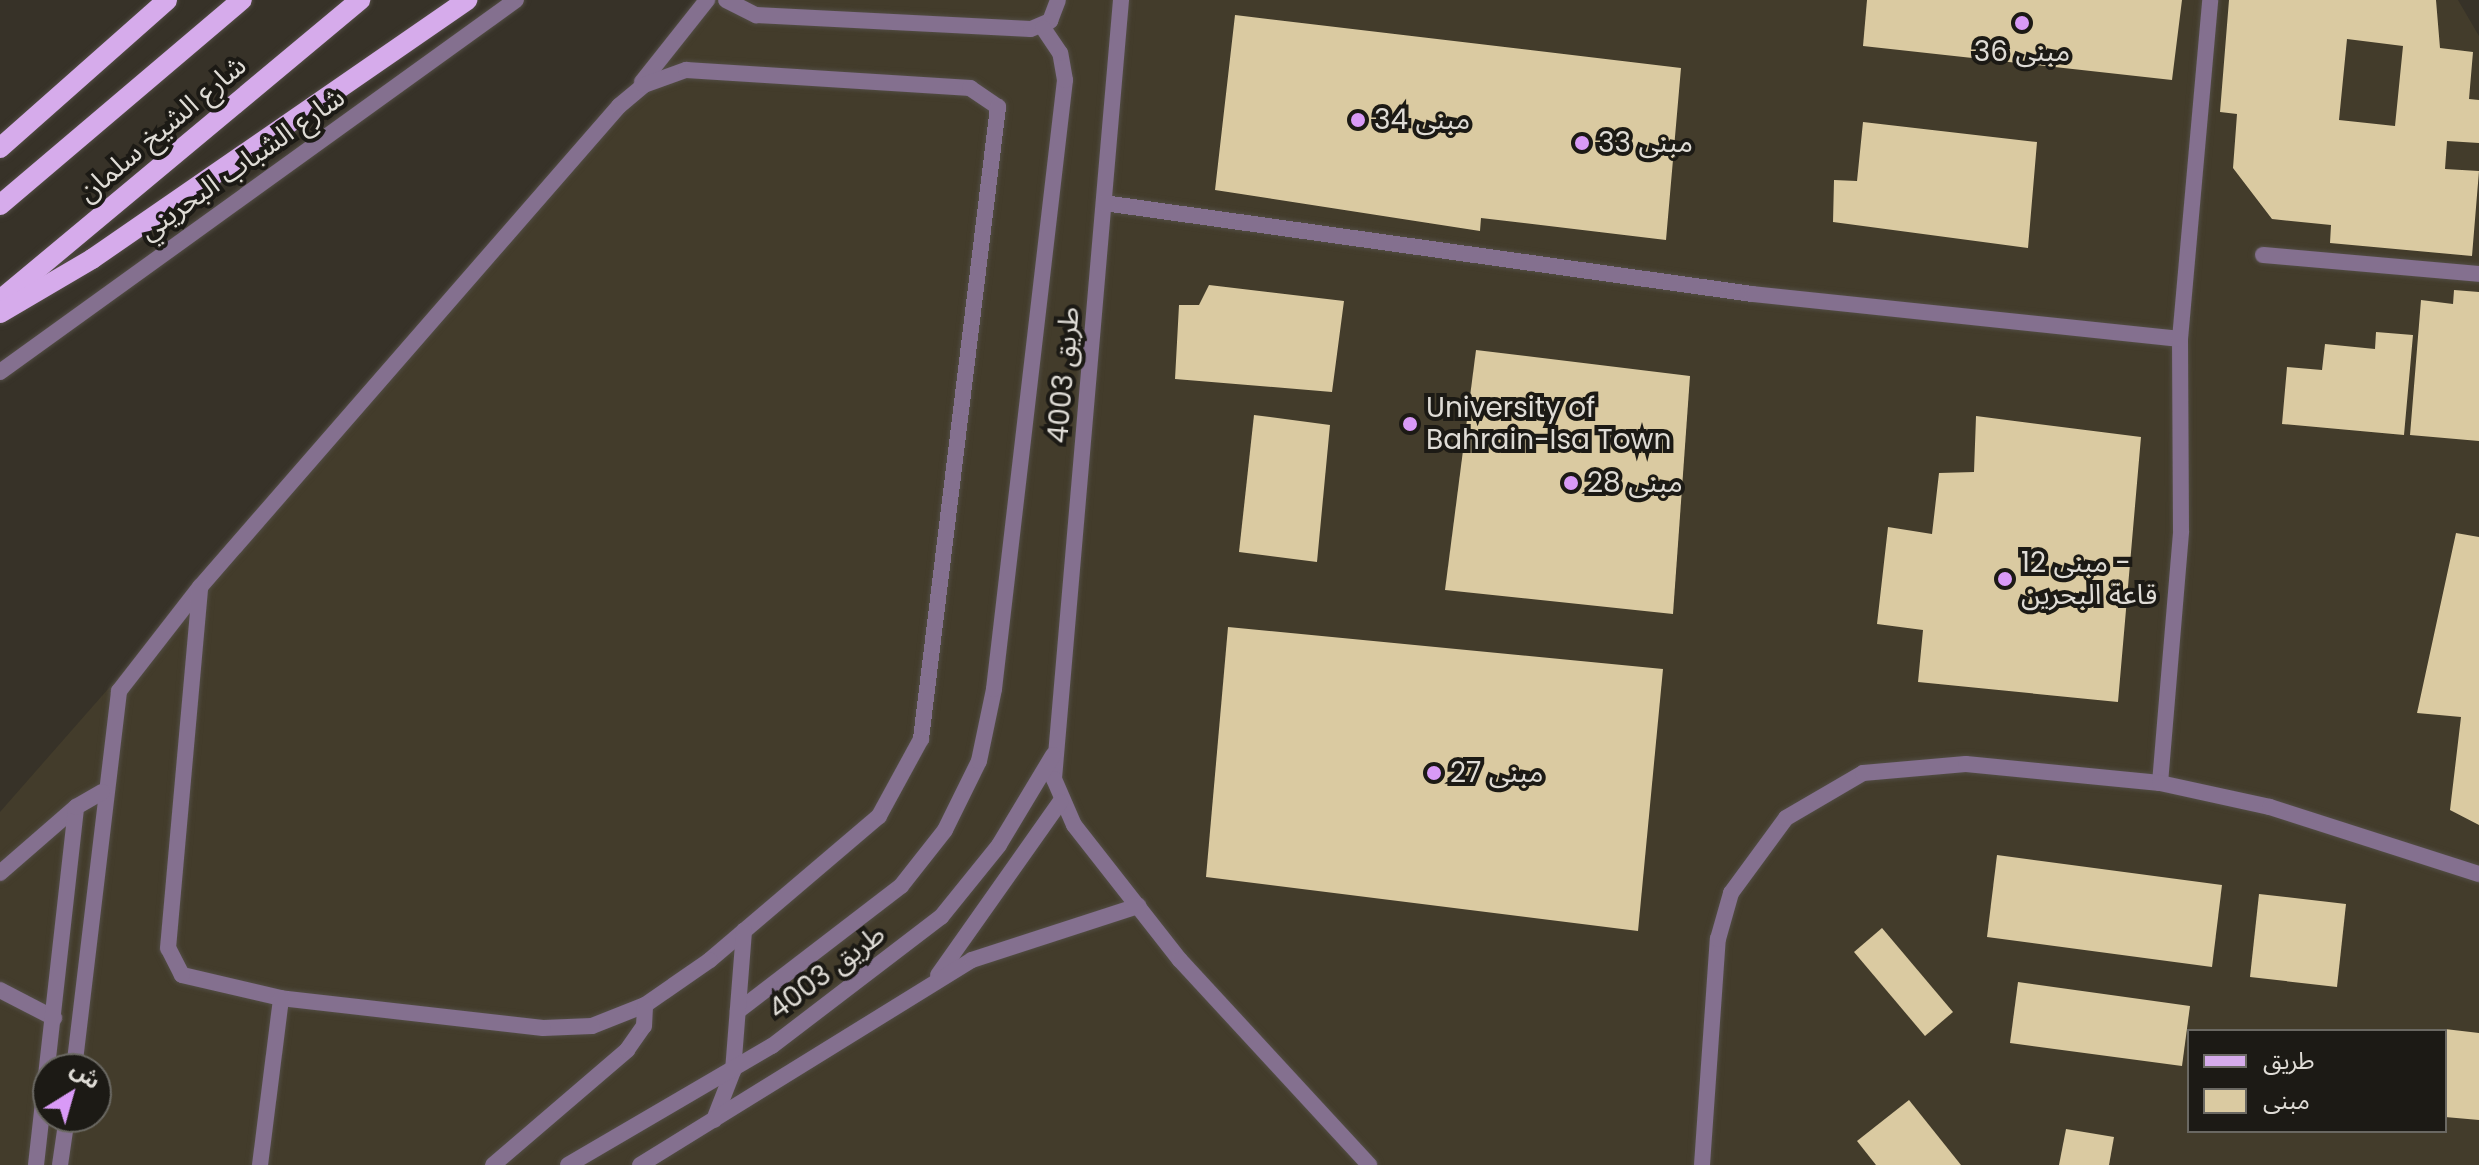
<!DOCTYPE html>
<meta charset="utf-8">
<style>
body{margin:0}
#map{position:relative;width:2479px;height:1165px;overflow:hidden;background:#373228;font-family:Poppins,"Noto Sans Arabic",sans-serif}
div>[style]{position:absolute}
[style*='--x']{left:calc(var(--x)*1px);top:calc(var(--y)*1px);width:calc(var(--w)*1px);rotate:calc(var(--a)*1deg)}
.built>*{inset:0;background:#433c2b}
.building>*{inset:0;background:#dacaa1}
.roads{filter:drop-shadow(0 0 2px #524d44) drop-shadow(0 0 2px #524d44)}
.service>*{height:16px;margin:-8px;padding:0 8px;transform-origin:8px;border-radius:8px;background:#84708f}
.tertiary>*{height:16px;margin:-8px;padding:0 8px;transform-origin:8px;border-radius:8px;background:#84708f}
.primary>*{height:20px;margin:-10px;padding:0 10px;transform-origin:10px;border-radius:10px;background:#d6abeb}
.dots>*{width:22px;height:22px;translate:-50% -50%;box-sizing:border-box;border:4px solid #1c1a15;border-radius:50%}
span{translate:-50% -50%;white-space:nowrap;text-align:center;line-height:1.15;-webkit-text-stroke:8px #1c1a15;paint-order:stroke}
.poi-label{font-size:28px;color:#dfdcd6}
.left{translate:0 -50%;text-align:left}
.street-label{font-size:28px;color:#dfdcd6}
.legend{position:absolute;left:2187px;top:1029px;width:260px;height:104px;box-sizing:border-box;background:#1c1a15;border:2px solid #6a6862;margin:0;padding:10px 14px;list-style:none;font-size:24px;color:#dfdcd6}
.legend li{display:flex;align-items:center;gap:16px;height:40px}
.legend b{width:40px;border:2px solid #6a6862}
.north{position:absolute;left:32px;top:1053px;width:80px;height:80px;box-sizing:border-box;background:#1c1a15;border:2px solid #6a6862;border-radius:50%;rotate:37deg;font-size:22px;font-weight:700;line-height:32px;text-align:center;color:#dfdcd6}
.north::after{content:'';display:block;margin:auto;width:28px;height:36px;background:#d99af7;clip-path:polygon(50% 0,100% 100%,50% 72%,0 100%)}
</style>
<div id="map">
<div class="built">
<i style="clip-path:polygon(evenodd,713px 0,2458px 0,2479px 36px,2479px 1165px,0 1165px,0 812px,713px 0,2189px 1031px,2445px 1031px,2445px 1131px,2189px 1131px,2189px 1031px,713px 0,48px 1069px,96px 1069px,96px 1117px,48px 1117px,48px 1069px)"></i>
</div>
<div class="building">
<i style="clip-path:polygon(1867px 0,2182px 0,2172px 80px,1863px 46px)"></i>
<i style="clip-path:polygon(evenodd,2229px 0,2436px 0,2440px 48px,2473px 52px,2469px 99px,2479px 100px,2479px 143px,2447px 141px,2445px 169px,2479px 171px,2472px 256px,2330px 243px,2331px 225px,2272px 219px,2233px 168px,2237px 114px,2220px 112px,2229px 0,2347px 39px,2403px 46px,2395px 126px,2339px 120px,2347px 39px)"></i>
<i style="clip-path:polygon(1235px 15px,1681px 68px,1666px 240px,1481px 218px,1480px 231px,1215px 190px)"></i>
<i style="clip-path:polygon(1863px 122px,2037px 142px,2028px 248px,1833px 222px,1834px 180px,1857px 181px)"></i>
<i style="clip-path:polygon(1209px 285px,1344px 301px,1332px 392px,1175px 379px,1179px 305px,1199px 305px)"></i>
<i style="clip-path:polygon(2454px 290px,2479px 292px,2479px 441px,2410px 435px,2421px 300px,2453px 304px)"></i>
<i style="clip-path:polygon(2376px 332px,2413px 335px,2404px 435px,2282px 424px,2287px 367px,2322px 370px,2325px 344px,2375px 349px)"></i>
<i style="clip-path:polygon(1476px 350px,1690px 376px,1673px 614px,1445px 590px)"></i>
<i style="clip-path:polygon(1254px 415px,1330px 425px,1317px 562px,1239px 552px)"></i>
<i style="clip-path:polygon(1976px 416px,2141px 437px,2118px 702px,1918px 682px,1923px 630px,1877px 624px,1888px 527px,1932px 534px,1939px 473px,1974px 472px)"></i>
<i style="clip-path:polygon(2456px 533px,2479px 537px,2479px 825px,2450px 810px,2461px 717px,2417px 713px)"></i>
<i style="clip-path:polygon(1228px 627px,1663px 669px,1638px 931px,1206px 877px)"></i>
<i style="clip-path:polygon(1997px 855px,2222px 885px,2212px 967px,1987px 937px)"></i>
<i style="clip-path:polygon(2259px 894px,2346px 904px,2337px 987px,2250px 977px)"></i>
<i style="clip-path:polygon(1882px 928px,1953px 1012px,1925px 1036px,1854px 952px)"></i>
<i style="clip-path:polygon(2018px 982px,2190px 1006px,2182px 1066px,2010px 1043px)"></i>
<i style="clip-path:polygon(2445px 1029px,2479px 1033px,2479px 1120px,2445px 1117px)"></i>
<i style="clip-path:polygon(1909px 1100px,1961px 1165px,1876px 1165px,1857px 1141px)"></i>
<i style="clip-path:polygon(2066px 1129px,2114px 1137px,2109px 1165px,2059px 1165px)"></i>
</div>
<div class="roads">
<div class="service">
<i style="--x:726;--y:0;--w:34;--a:27"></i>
<i style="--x:756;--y:15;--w:275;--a:2.9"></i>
<i style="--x:1031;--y:29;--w:21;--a:-23"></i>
<i style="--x:1050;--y:21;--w:22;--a:-69"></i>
<i style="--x:1121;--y:0;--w:782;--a:94.92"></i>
<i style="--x:1054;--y:779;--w:50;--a:66.5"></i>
<i style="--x:1074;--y:825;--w:172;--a:51.9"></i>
<i style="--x:1180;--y:960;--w:279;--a:47.3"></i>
<i style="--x:642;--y:82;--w:105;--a:-51.6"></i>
<i style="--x:1104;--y:203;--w:654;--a:7.99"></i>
<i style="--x:1752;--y:294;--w:430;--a:6"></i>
<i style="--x:2263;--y:255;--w:217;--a:5"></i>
<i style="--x:2160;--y:783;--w:253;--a:-85.2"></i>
<i style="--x:2181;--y:531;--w:192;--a:-90.3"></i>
<i style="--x:2180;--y:339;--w:340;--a:-84.9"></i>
<i style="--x:0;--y:873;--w:101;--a:-41"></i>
<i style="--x:938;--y:975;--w:212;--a:-54.8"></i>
<i style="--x:0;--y:990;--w:61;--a:27.4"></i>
<i style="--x:738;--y:1011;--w:205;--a:-37.5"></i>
<i style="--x:901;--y:886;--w:71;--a:-51.8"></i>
<i style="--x:945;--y:830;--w:77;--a:-63.8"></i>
<i style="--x:979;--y:761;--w:74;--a:-78.2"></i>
<i style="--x:994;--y:689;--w:613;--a:-83.35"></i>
<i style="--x:1065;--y:80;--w:27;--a:-100"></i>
<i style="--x:1060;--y:53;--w:30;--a:-124"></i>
<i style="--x:74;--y:1069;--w:381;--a:-83.2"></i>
<i style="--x:119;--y:691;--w:132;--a:-52.1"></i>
<i style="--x:200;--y:587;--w:638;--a:-48.94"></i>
<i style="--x:619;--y:106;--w:33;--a:-40"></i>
<i style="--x:644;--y:85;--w:45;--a:-19.7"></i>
<i style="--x:686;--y:70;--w:285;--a:3.6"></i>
<i style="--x:970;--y:88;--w:34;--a:34"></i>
<i style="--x:998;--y:107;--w:637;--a:96.95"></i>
<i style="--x:921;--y:739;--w:88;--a:118.6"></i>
<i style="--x:879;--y:816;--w:222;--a:139.6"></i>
<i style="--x:710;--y:960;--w:79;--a:145.3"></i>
<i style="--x:645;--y:1005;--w:57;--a:158.4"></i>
<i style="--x:592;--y:1026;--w:49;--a:177.7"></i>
<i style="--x:543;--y:1028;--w:264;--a:-173.5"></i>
<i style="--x:281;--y:998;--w:102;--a:-166.9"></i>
<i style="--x:182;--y:975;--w:30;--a:-117"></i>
<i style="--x:168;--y:948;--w:362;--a:-84.9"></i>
<i style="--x:714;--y:1120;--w:53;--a:-68.8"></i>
<i style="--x:733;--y:1071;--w:141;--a:-85.5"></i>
<i style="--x:36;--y:1165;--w:360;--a:-83.6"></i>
<i style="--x:76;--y:807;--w:30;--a:-30"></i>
<i style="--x:60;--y:1165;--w:49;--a:-81.7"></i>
<i style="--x:260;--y:1165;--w:168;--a:-82.8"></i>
<i style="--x:493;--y:1165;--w:177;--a:-40.6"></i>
<i style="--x:627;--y:1050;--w:29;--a:-55"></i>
<i style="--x:644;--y:1026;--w:21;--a:-87"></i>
<i style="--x:568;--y:1165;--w:236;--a:-30.3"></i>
<i style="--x:772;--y:1046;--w:213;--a:-37.4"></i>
<i style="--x:941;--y:917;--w:92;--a:-51.1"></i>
<i style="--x:999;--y:845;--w:105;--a:-59"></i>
<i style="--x:640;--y:1165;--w:390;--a:-31.7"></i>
<i style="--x:972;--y:960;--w:175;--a:-18"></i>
<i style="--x:1702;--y:1165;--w:227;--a:-86"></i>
<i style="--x:1718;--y:939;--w:48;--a:-74.2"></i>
<i style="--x:1731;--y:893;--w:93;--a:-53.7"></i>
<i style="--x:1786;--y:818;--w:89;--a:-30.3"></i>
<i style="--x:1863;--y:773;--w:103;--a:-5"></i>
<i style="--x:1966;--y:764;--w:195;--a:5.6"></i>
<i style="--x:2160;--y:783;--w:113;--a:12.3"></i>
<i style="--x:2270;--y:807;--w:219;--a:17.8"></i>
</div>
<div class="tertiary">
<i style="--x:0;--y:372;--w:636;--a:-35.79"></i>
</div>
<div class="primary">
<i style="--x:0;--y:148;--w:223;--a:-41.5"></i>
<i style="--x:0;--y:205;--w:317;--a:-40.3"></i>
<i style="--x:0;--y:300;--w:469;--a:-39.8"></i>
<i style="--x:0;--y:313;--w:107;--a:-30.4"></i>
<i style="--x:92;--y:259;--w:456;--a:-34.6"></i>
</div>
</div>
<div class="dots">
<i style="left:2022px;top:23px;background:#d99af7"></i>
<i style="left:1358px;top:120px;background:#d99af7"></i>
<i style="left:1582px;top:143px;background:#d99af7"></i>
<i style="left:1410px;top:424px;background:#d99af7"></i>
<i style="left:1571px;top:483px;background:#d99af7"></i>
<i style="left:2005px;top:579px;background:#d99af7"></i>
<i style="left:1434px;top:773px;background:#d99af7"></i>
</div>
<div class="poi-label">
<span style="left:2022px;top:52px">مبنى 36</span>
<span class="left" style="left:1374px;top:120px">مبنى 34</span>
<span class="left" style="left:1598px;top:143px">مبنى 33</span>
<span class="left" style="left:1426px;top:424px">University of<br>Bahrain-Isa Town</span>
<span class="left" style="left:1587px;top:483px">مبنى 28</span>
<span class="left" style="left:2021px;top:579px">مبنى 12 -<br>قاعة البحرين</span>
<span class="left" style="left:1450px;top:773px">مبنى 27</span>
</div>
<div class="street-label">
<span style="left:162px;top:129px;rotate:-40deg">شارع الشيخ سلمان</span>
<span style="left:242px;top:164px;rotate:-35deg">شارع الشباب البحريني</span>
<span style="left:1064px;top:375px;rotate:-85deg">طريق 4003</span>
<span style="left:827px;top:972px;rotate:-37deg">طريق 4003</span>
</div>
<ul class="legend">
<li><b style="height:10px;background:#d6abeb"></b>طريق</li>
<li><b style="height:22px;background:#dacaa1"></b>مبنى</li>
</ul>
<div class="north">ش</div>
</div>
